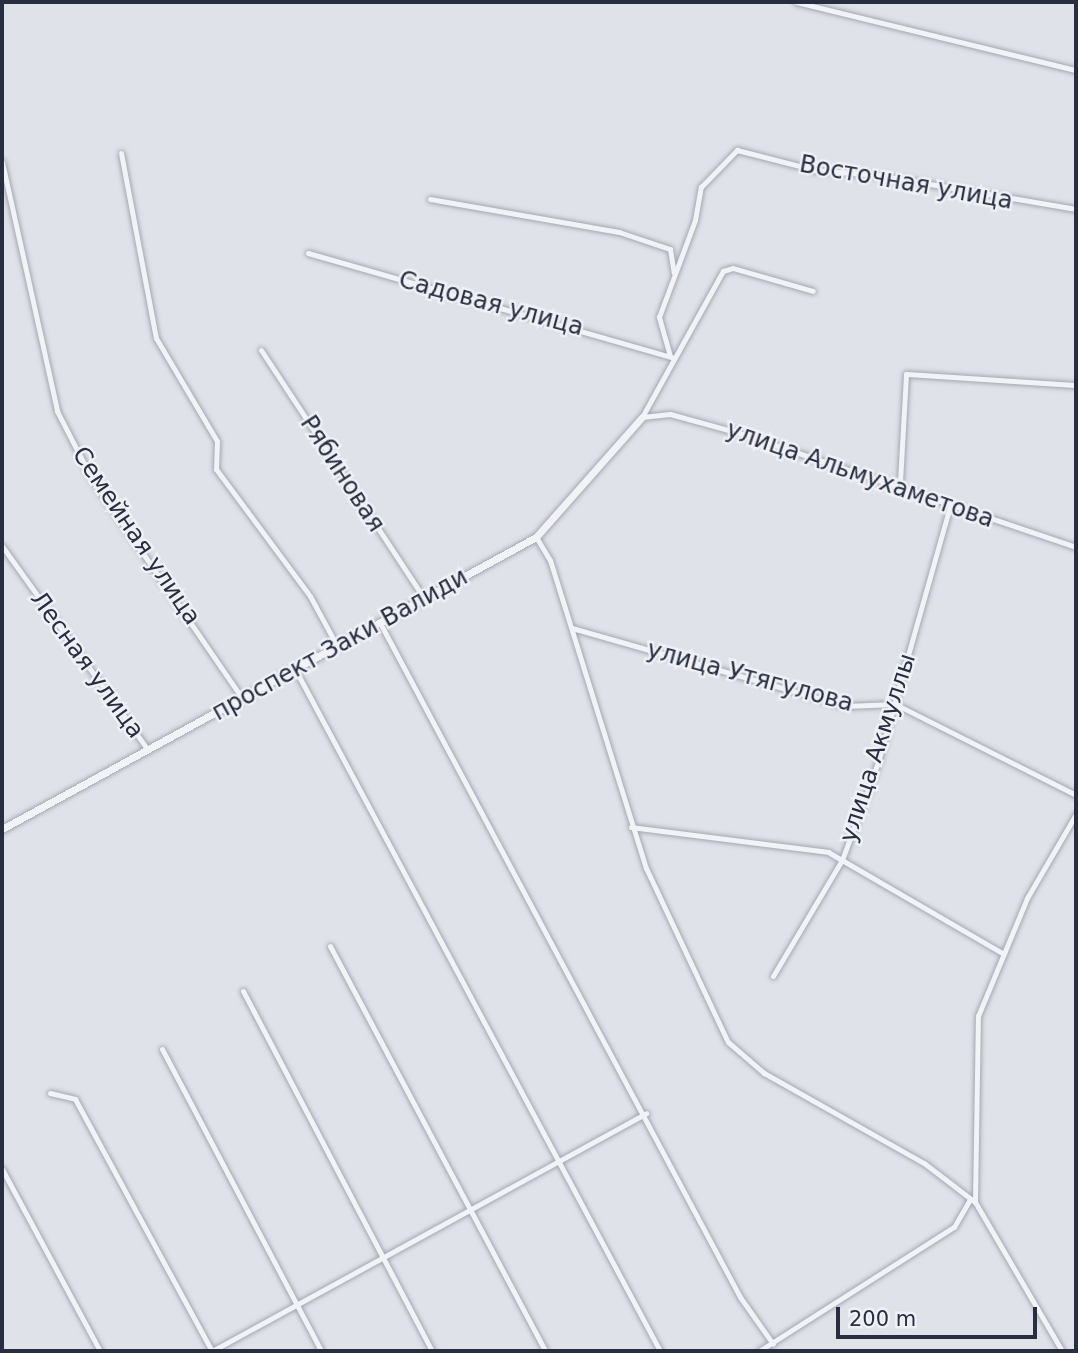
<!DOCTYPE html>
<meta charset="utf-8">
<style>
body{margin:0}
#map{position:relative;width:1078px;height:1353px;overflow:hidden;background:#dfe2e9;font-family:"DejaVu Sans",sans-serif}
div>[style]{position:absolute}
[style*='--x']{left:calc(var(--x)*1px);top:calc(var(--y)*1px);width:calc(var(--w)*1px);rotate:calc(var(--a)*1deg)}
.roads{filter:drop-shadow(0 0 2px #a4a8b3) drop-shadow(0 0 2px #a4a8b3)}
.minor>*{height:5px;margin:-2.5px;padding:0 2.5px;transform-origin:2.5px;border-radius:2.5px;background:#f2f3f7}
.tertiary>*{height:7px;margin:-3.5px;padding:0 3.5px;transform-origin:3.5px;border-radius:3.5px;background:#f2f3f7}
span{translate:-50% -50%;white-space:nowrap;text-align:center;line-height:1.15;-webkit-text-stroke:5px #eff1f6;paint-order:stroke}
.street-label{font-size:24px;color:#282e40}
.frame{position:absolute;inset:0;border:4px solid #282e40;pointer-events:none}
.scale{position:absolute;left:836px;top:1307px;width:201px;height:32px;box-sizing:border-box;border:4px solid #282e40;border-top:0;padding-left:9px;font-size:21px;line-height:24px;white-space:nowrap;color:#282e40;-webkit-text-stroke:5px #eff1f6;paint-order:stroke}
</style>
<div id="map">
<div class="roads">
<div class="minor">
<i style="--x:796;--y:2;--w:288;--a:13.7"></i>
<i style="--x:121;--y:153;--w:188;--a:79.3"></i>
<i style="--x:156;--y:338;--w:120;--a:59.4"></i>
<i style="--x:217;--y:441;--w:28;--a:92"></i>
<i style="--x:216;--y:469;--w:158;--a:53.5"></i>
<i style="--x:310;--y:596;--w:57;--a:61.6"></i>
<i style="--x:2;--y:162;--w:255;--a:77.5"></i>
<i style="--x:57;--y:411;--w:76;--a:62.8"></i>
<i style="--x:92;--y:479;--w:265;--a:55.6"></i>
<i style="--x:430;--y:199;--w:192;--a:9.9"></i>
<i style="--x:619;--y:232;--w:54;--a:18.4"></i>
<i style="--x:670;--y:249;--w:24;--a:81"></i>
<i style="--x:308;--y:253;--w:378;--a:16"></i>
<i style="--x:261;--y:350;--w:297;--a:56.7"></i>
<i style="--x:670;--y:356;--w:41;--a:-105.8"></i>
<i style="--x:659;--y:317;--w:103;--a:-69.6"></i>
<i style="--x:695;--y:220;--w:34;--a:-80"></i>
<i style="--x:701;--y:187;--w:52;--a:-45.8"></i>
<i style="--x:737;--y:150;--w:81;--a:14.4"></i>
<i style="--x:815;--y:170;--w:62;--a:4.6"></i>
<i style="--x:877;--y:175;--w:202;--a:9.7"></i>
<i style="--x:642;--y:417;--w:28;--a:-6"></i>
<i style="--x:670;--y:414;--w:72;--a:15.4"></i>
<i style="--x:739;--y:433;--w:356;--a:18.7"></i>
<i style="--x:642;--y:417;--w:167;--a:-61"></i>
<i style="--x:723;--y:271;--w:10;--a:-17"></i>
<i style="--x:733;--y:268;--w:83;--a:16"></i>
<i style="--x:900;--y:482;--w:108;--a:-86.8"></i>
<i style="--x:906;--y:374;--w:170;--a:3.7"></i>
<i style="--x:536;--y:537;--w:27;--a:59"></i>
<i style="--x:550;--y:560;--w:323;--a:72.7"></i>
<i style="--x:646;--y:868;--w:192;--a:64.8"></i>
<i style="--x:728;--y:1042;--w:48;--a:40.7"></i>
<i style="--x:764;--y:1073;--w:184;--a:29.4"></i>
<i style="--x:924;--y:1163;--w:64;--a:37.4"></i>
<i style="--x:975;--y:1202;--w:173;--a:59.7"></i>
<i style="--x:2;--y:546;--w:251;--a:54.4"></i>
<i style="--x:380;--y:623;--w:764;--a:61.89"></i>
<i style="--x:740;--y:1297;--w:57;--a:54.9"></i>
<i style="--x:572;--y:628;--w:284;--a:15.9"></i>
<i style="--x:845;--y:706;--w:50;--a:-2.3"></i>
<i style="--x:895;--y:704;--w:203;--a:26.7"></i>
<i style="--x:295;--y:669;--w:774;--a:61.84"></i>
<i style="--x:631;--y:827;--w:199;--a:7.2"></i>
<i style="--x:828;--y:852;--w:203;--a:30.1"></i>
<i style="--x:330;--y:946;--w:459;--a:62"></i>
<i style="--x:773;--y:976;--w:135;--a:-59.3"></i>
<i style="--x:842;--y:860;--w:104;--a:-69.8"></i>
<i style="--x:878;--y:762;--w:267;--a:-74.3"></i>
<i style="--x:243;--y:991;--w:407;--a:62.3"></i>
<i style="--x:162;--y:1049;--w:341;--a:62.2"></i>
<i style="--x:50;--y:1093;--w:26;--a:13"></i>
<i style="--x:75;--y:1099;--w:287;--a:61.5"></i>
<i style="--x:2;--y:1169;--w:207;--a:61.7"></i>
<i style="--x:975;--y:1202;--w:186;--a:-89.1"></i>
<i style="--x:978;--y:1016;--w:128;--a:-67.4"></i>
<i style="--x:1027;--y:898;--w:97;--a:-59.7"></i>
<i style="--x:212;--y:1351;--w:495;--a:-28.7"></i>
<i style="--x:759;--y:1351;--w:231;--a:-32.5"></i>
<i style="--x:954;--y:1227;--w:32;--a:-60"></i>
</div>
<div class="tertiary">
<i style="--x:2;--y:829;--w:609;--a:-28.67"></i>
<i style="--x:536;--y:537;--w:160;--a:-48.5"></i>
</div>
</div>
<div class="street-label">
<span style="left:906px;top:183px;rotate:10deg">Восточная улица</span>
<span style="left:491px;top:304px;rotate:15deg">Садовая улица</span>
<span style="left:342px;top:474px;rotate:57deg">Рябиновая</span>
<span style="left:860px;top:475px;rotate:19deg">улица Альмухаметова</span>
<span style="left:136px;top:536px;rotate:56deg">Семейная улица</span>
<span style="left:340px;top:645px;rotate:-29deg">проспект Заки Валиди</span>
<span style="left:87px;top:665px;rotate:54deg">Лесная улица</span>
<span style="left:750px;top:677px;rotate:15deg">улица Утягулова</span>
<span style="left:878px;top:748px;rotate:-72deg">улица Акмуллы</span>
</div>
<div class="frame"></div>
<div class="scale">200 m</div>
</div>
